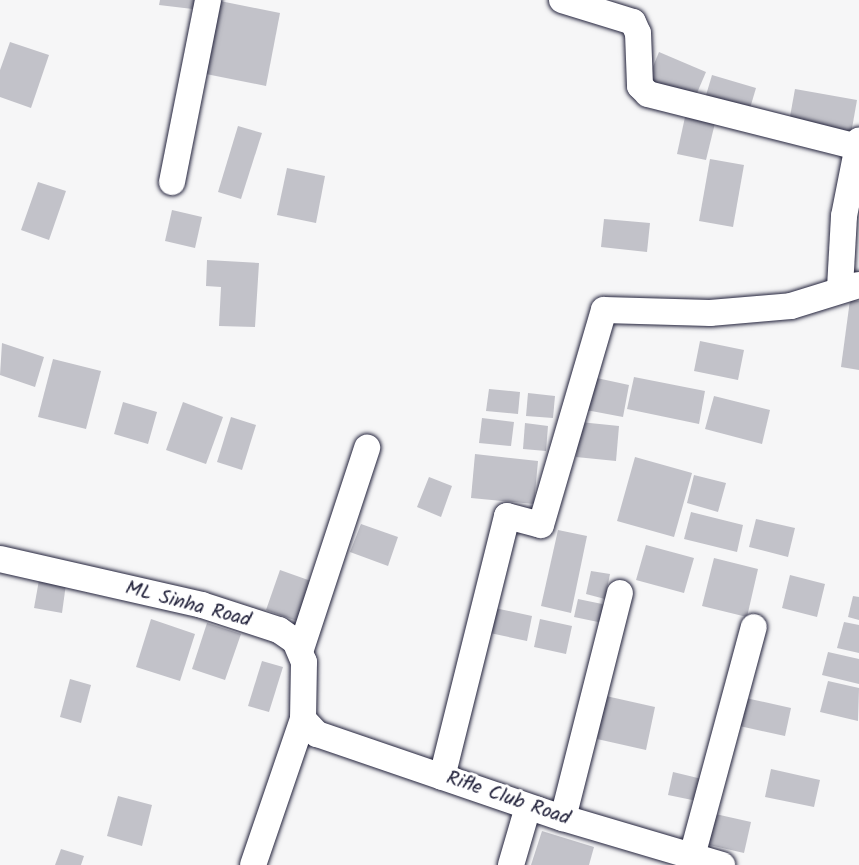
<!DOCTYPE html>
<style>
body{margin:0}
#map{position:relative;width:859px;height:865px;overflow:hidden;background:#f6f6f7;font-family:Kalam,sans-serif}
div>[style]{position:absolute}
[style*='--x']{left:calc(var(--x)*1px);top:calc(var(--y)*1px);width:calc(var(--w)*1px);rotate:calc(var(--a)*1deg)}
.building>*{inset:0;background:#c2c2c9}
.roads{filter:drop-shadow(0 0 2px #22223b) drop-shadow(0 0 2px #22223b)}
.minor>*{height:26px;margin:-13px;padding:0 13px;transform-origin:13px;border-radius:13px;background:#fff}
span{translate:-50% -50%;white-space:nowrap;text-align:center;line-height:1.15;-webkit-text-stroke:6px #fff;paint-order:stroke}
.street-label{font-size:20px;color:#22223b}
</style>
<div id="map">
<div class="building">
<i style="clip-path:polygon(160px 0,202px 0,201px 10px,159px 5px)"></i>
<i style="clip-path:polygon(220px 1px,280px 13px,266px 86px,206px 74px)"></i>
<i style="clip-path:polygon(10px 42px,49px 55px,31px 108px,0 97px,0 70px)"></i>
<i style="clip-path:polygon(659px 52px,706px 72px,694px 100px,647px 81px)"></i>
<i style="clip-path:polygon(712px 75px,756px 88px,748px 115px,704px 102px)"></i>
<i style="clip-path:polygon(795px 89px,857px 100px,851px 134px,789px 122px)"></i>
<i style="clip-path:polygon(685px 117px,715px 123px,706px 160px,677px 154px)"></i>
<i style="clip-path:polygon(238px 126px,262px 133px,241px 199px,218px 192px)"></i>
<i style="clip-path:polygon(710px 159px,744px 165px,733px 227px,699px 221px)"></i>
<i style="clip-path:polygon(287px 168px,325px 176px,316px 223px,277px 215px)"></i>
<i style="clip-path:polygon(38px 182px,66px 191px,49px 240px,21px 230px)"></i>
<i style="clip-path:polygon(172px 210px,202px 217px,195px 248px,165px 241px)"></i>
<i style="clip-path:polygon(604px 219px,650px 223px,647px 252px,601px 247px)"></i>
<i style="clip-path:polygon(207px 260px,259px 263px,255px 327px,219px 326px,221px 287px,206px 286px)"></i>
<i style="clip-path:polygon(850px 300px,859px 301px,859px 370px,841px 367px)"></i>
<i style="clip-path:polygon(700px 341px,744px 350px,738px 380px,694px 371px)"></i>
<i style="clip-path:polygon(2px 343px,44px 357px,35px 387px,0 375px)"></i>
<i style="clip-path:polygon(53px 359px,101px 371px,86px 429px,38px 417px)"></i>
<i style="clip-path:polygon(592px 377px,629px 385px,623px 417px,586px 410px)"></i>
<i style="clip-path:polygon(634px 377px,705px 391px,699px 424px,627px 409px)"></i>
<i style="clip-path:polygon(489px 389px,520px 392px,518px 414px,486px 411px)"></i>
<i style="clip-path:polygon(528px 393px,555px 396px,553px 418px,526px 416px)"></i>
<i style="clip-path:polygon(714px 396px,770px 410px,762px 444px,705px 429px)"></i>
<i style="clip-path:polygon(123px 402px,157px 412px,148px 444px,114px 434px)"></i>
<i style="clip-path:polygon(183px 402px,223px 417px,206px 464px,166px 450px)"></i>
<i style="clip-path:polygon(231px 417px,256px 425px,242px 470px,217px 462px)"></i>
<i style="clip-path:polygon(482px 418px,514px 422px,511px 446px,479px 443px)"></i>
<i style="clip-path:polygon(580px 422px,619px 426px,616px 461px,576px 457px)"></i>
<i style="clip-path:polygon(525px 423px,548px 426px,546px 451px,523px 449px)"></i>
<i style="clip-path:polygon(475px 454px,538px 461px,534px 504px,471px 498px)"></i>
<i style="clip-path:polygon(635px 457px,692px 473px,674px 537px,617px 521px)"></i>
<i style="clip-path:polygon(694px 475px,726px 483px,718px 512px,687px 503px)"></i>
<i style="clip-path:polygon(429px 477px,452px 486px,441px 517px,417px 507px)"></i>
<i style="clip-path:polygon(691px 512px,743px 525px,737px 552px,684px 539px)"></i>
<i style="clip-path:polygon(756px 519px,795px 528px,788px 557px,749px 547px)"></i>
<i style="clip-path:polygon(361px 524px,398px 537px,388px 566px,350px 552px)"></i>
<i style="clip-path:polygon(558px 530px,587px 536px,571px 613px,541px 606px)"></i>
<i style="clip-path:polygon(646px 545px,694px 558px,684px 593px,636px 580px)"></i>
<i style="clip-path:polygon(714px 558px,758px 569px,747px 617px,702px 606px)"></i>
<i style="clip-path:polygon(280px 570px,311px 581px,297px 621px,266px 610px)"></i>
<i style="clip-path:polygon(591px 571px,610px 574px,605px 599px,586px 594px)"></i>
<i style="clip-path:polygon(790px 575px,825px 584px,817px 617px,782px 608px)"></i>
<i style="clip-path:polygon(39px 580px,66px 584px,62px 613px,34px 608px)"></i>
<i style="clip-path:polygon(853px 596px,859px 597px,859px 620px,848px 617px)"></i>
<i style="clip-path:polygon(578px 599px,607px 605px,603px 623px,574px 617px)"></i>
<i style="clip-path:polygon(490px 607px,532px 616px,527px 641px,485px 632px)"></i>
<i style="clip-path:polygon(151px 619px,195px 634px,180px 681px,136px 667px)"></i>
<i style="clip-path:polygon(540px 619px,572px 626px,566px 654px,534px 647px)"></i>
<i style="clip-path:polygon(844px 622px,859px 625px,859px 653px,837px 648px)"></i>
<i style="clip-path:polygon(207px 623px,241px 634px,225px 680px,192px 669px)"></i>
<i style="clip-path:polygon(828px 652px,859px 659px,859px 684px,822px 675px)"></i>
<i style="clip-path:polygon(262px 661px,283px 667px,269px 712px,248px 706px)"></i>
<i style="clip-path:polygon(70px 679px,91px 685px,81px 723px,60px 717px)"></i>
<i style="clip-path:polygon(828px 681px,859px 688px,858px 721px,820px 712px)"></i>
<i style="clip-path:polygon(606px 696px,655px 707px,646px 750px,597px 739px)"></i>
<i style="clip-path:polygon(741px 697px,791px 708px,785px 736px,735px 725px)"></i>
<i style="clip-path:polygon(771px 769px,820px 780px,814px 807px,765px 797px)"></i>
<i style="clip-path:polygon(673px 772px,702px 779px,697px 801px,668px 795px)"></i>
<i style="clip-path:polygon(118px 796px,152px 805px,142px 846px,107px 836px)"></i>
<i style="clip-path:polygon(711px 813px,751px 822px,744px 853px,705px 844px)"></i>
<i style="clip-path:polygon(542px 831px,594px 847px,589px 865px,531px 865px)"></i>
<i style="clip-path:polygon(61px 849px,84px 856px,81px 865px,55px 865px)"></i>
</div>
<div class="roads">
<div class="minor">
<i style="--x:562;--y:0;--w:74;--a:17.2"></i>
<i style="--x:633;--y:22;--w:12;--a:66"></i>
<i style="--x:638;--y:33;--w:53;--a:87.8"></i>
<i style="--x:640;--y:86;--w:11;--a:45"></i>
<i style="--x:648;--y:94;--w:217;--a:14.2"></i>
<i style="--x:172;--y:182;--w:186;--a:-78.8"></i>
<i style="--x:840;--y:288;--w:72;--a:-86.8"></i>
<i style="--x:844;--y:216;--w:77;--a:-78.8"></i>
<i style="--x:0;--y:559;--w:207;--a:12.8"></i>
<i style="--x:202;--y:605;--w:81;--a:18"></i>
<i style="--x:279;--y:630;--w:19;--a:35"></i>
<i style="--x:295;--y:641;--w:23;--a:67"></i>
<i style="--x:304;--y:662;--w:57;--a:91"></i>
<i style="--x:303;--y:719;--w:154;--a:108.9"></i>
<i style="--x:301;--y:649;--w:212;--a:-71.8"></i>
<i style="--x:303;--y:719;--w:21;--a:47"></i>
<i style="--x:317;--y:734;--w:260;--a:18.9"></i>
<i style="--x:563;--y:818;--w:166;--a:16.5"></i>
<i style="--x:442;--y:777;--w:269;--a:-76"></i>
<i style="--x:507;--y:516;--w:35;--a:15"></i>
<i style="--x:541;--y:525;--w:224;--a:-73.7"></i>
<i style="--x:604;--y:310;--w:106;--a:1.6"></i>
<i style="--x:710;--y:313;--w:81;--a:-4.9"></i>
<i style="--x:791;--y:306;--w:71;--a:-17.2"></i>
<i style="--x:563;--y:818;--w:232;--a:-75.8"></i>
<i style="--x:692;--y:856;--w:237;--a:-74.9"></i>
<i style="--x:511;--y:865;--w:60;--a:-73.7"></i>
</div>
</div>
<div class="street-label">
<span style="left:188px;top:605px;rotate:15deg">ML Sinha Road</span>
<span style="left:508px;top:799px;rotate:19deg">Rifle Club Road</span>
</div>
</div>
